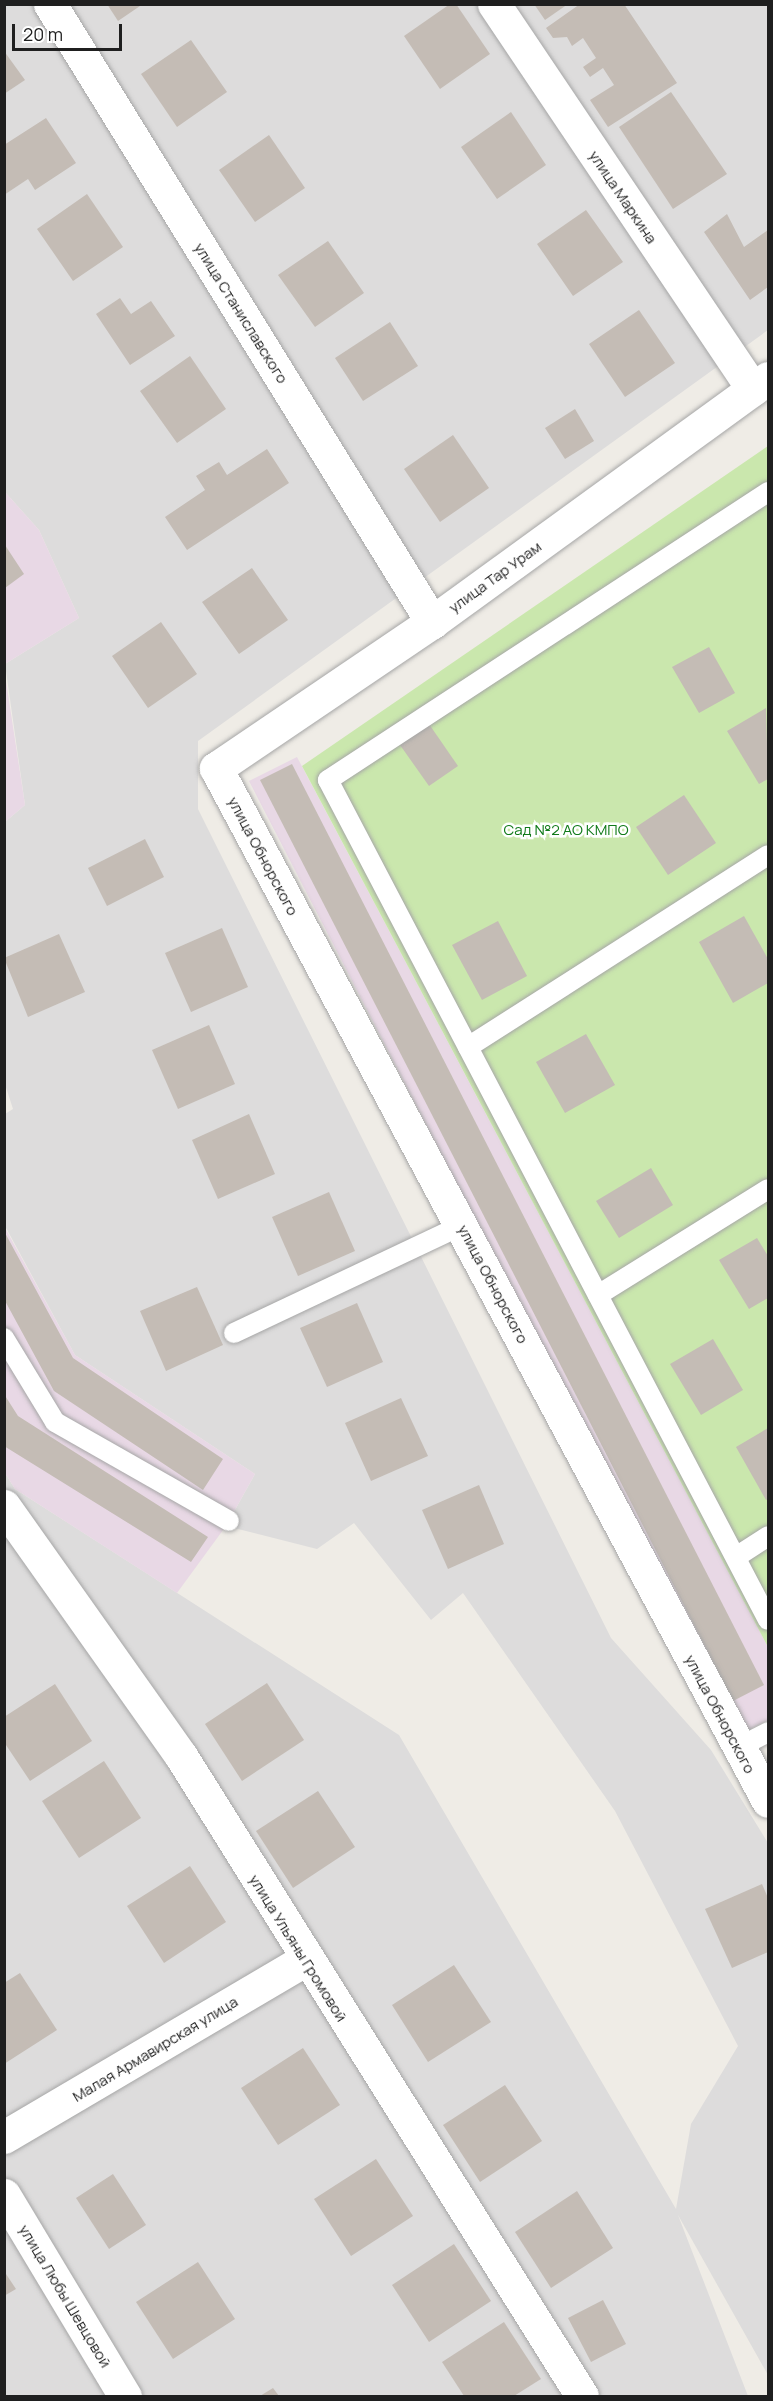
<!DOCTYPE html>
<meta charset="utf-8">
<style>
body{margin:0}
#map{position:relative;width:773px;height:2401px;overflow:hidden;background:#efece6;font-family:Manrope,sans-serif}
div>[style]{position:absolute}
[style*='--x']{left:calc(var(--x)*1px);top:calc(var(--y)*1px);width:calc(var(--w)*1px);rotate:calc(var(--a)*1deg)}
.residential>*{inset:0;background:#dddcdc}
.industrial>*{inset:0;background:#e8d8e5}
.grass>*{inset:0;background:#cae7ad}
.building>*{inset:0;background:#c4bcb5}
.roads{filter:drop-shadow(0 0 2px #a6a6a6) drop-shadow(0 0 2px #a6a6a6)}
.lane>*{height:20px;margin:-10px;padding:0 10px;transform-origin:10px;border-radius:10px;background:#fff}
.street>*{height:33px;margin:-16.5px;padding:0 16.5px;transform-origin:16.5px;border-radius:16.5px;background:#fff}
span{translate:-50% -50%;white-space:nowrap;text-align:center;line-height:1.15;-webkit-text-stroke:5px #fff;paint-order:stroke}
.street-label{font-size:15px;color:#1f1f1f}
.park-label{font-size:15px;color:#107a19}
.frame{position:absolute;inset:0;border:6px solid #1f1f1f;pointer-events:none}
.scale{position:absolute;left:12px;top:24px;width:110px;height:27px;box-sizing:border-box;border:3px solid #1f1f1f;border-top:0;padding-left:8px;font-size:18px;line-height:21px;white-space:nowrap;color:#1f1f1f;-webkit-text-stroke:4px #fff;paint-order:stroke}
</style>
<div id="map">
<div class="residential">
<i style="clip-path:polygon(5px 5px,768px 5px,768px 330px,198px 741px,198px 809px,611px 1638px,711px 1750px,768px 1843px,768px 2375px,678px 2215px,748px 2396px,5px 2396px,5px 1473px,15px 1489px,399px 1735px,676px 2209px,691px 2124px,738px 2046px,615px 1811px,463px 1593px,431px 1620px,354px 1523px,317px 1549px,226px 1526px,255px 1474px,75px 1355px,5px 1226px,5px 1114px,13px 1109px,4px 1081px,5px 822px,25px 805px,5px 664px,79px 618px,39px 530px,5px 492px)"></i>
</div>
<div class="industrial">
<i style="clip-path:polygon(5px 492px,39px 530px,79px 618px,5px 664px)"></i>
<i style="clip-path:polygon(4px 668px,25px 805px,5px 822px,4px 822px)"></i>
<i style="clip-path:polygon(297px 757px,768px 1647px,768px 1720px,740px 1734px,249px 781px)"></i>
<i style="clip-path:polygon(4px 1226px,75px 1355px,255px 1474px,226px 1526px,177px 1593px,15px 1489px,5px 1473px)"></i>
</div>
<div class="grass">
<i style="clip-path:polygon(768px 446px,768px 1647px,302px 766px)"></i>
</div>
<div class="building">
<i style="clip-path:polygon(107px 4px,143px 4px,118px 21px)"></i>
<i style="clip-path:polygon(450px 4px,456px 4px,490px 54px,440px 89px,404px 36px)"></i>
<i style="clip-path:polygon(534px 4px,568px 4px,545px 20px)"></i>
<i style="clip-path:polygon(580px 4px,624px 4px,677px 83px,608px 127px,590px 100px,614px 85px,603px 68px,590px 77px,583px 67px,596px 58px,583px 38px,572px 46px,567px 37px,553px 38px,546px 28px)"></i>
<i style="clip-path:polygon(191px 40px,227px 92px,177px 127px,141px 74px)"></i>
<i style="clip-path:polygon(4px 51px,25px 80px,4px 94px)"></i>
<i style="clip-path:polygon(671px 92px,727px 174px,673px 209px,619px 127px)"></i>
<i style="clip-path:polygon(511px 112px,546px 165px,497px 199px,461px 147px)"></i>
<i style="clip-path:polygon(46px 118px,76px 163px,35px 190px,28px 179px,4px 195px,4px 145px)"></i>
<i style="clip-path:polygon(269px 135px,305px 188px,255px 222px,219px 170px)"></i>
<i style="clip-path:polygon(87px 194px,123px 247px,73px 281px,37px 229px)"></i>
<i style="clip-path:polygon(586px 210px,623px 262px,573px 296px,537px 244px)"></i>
<i style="clip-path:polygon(727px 214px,744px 247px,768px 230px,768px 287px,750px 300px,704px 232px)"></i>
<i style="clip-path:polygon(328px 241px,364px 293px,315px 327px,278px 275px)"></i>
<i style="clip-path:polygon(120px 298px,131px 314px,151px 301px,175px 336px,130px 365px,96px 314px)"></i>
<i style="clip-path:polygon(639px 310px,675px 363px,625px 397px,589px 344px)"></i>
<i style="clip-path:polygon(390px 322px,418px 366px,363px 401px,335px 358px)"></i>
<i style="clip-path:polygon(190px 356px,226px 409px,177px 443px,140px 391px)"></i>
<i style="clip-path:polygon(575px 409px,594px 441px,565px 459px,545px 428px)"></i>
<i style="clip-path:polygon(453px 435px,489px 488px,440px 522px,404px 469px)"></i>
<i style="clip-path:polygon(267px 449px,289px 483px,187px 550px,165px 517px,205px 490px,196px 476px,219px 462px,227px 475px)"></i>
<i style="clip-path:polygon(5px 545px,24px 574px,5px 588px)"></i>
<i style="clip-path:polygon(252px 568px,288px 620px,239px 654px,202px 602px)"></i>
<i style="clip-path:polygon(161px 622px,197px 674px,148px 708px,112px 656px)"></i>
<i style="clip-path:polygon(709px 647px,735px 693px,699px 713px,672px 667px)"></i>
<i style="clip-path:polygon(766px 708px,768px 779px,759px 784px,727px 731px)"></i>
<i style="clip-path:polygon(429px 724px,458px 766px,429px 786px,400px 745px)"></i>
<i style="clip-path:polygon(292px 764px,764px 1685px,733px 1701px,260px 780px)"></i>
<i style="clip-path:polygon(684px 795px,716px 843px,668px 875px,636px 827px)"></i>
<i style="clip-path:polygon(145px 839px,164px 877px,107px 906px,88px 868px)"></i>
<i style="clip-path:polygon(744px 916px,768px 959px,768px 983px,733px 1003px,699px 942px)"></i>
<i style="clip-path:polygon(498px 921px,527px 976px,482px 1000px,452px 945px)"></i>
<i style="clip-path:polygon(222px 928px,248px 987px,191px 1012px,165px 953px)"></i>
<i style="clip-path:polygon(59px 934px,85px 992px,28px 1017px,4px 958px)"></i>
<i style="clip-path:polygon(209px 1025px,235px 1084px,178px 1109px,152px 1050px)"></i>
<i style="clip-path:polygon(586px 1034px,615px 1085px,565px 1113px,536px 1062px)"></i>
<i style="clip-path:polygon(249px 1114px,275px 1174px,218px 1199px,192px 1140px)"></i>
<i style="clip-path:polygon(651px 1168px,673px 1205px,619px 1238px,596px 1201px)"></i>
<i style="clip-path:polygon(329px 1192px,355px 1251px,298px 1276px,272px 1217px)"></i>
<i style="clip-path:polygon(4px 1231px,73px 1358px,223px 1459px,203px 1490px,54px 1391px,4px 1299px)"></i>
<i style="clip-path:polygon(757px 1238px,768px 1256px,768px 1298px,749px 1309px,719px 1260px)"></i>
<i style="clip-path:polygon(197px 1287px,223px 1345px,166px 1371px,140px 1311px)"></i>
<i style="clip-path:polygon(357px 1303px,383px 1362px,327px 1387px,300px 1328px)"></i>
<i style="clip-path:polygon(713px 1339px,743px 1390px,701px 1415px,670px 1364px)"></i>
<i style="clip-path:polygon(4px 1394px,18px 1416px,208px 1537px,191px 1562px,4px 1446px)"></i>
<i style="clip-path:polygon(401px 1398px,428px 1456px,371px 1481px,345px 1423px)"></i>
<i style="clip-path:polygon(768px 1428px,768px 1499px,766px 1500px,736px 1447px)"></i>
<i style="clip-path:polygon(479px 1485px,504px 1544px,448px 1569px,422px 1510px)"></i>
<i style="clip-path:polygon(267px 1683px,304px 1740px,242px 1781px,205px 1724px)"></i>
<i style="clip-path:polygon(55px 1684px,92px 1741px,30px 1781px,4px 1742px,4px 1717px)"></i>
<i style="clip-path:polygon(104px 1761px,141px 1818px,79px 1858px,42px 1801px)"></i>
<i style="clip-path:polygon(318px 1791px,355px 1847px,293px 1888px,256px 1831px)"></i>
<i style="clip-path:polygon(190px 1866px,226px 1922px,164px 1963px,127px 1906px)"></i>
<i style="clip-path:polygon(762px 1884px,768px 1898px,768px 1952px,732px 1968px,705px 1909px)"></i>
<i style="clip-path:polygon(454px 1965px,491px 2022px,428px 2062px,392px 2005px)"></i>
<i style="clip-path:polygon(20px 1973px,57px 2030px,4px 2064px,4px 1983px)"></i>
<i style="clip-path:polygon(303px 2048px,340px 2105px,278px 2145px,241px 2088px)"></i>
<i style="clip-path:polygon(505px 2085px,542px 2141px,480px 2182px,443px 2125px)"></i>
<i style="clip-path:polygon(376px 2159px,413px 2216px,351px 2256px,314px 2199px)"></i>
<i style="clip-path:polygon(113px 2174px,146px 2225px,109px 2249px,76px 2198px)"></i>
<i style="clip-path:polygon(577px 2191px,613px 2248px,551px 2288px,515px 2232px)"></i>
<i style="clip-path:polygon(454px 2244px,491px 2301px,429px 2342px,392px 2285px)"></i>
<i style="clip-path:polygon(198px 2262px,235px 2319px,173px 2359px,136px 2302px)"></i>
<i style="clip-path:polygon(4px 2271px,16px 2289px,4px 2296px)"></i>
<i style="clip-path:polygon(603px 2300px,626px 2344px,591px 2362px,568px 2318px)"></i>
<i style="clip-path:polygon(504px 2322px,541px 2379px,514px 2396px,464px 2396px,442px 2362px)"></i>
<i style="clip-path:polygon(273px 2388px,279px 2396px,260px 2396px)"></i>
</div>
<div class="roads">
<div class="lane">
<i style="--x:768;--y:492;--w:526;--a:146.79"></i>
<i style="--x:328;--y:780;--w:948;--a:62.35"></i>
<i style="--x:468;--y:1047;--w:356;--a:-32.6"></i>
<i style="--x:598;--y:1295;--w:200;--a:-31.9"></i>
<i style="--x:234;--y:1333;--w:252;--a:-25.3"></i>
<i style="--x:4;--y:1338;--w:98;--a:58.7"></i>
<i style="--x:55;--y:1422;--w:200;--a:29.6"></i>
<i style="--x:736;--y:1557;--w:38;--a:-33"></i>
<i style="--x:737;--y:1748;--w:35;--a:-27"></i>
</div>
<div class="street">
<i style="--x:50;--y:4;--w:727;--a:58.28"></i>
<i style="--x:494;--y:4;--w:464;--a:56.1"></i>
<i style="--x:768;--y:378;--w:415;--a:144"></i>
<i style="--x:432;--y:622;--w:261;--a:145.9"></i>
<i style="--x:216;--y:768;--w:1171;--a:61.88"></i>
<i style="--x:4;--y:1506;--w:306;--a:54.7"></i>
<i style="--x:181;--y:1756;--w:755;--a:57.93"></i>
<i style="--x:4;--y:2137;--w:349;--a:-30.5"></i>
<i style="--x:4;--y:2195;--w:235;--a:59"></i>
</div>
</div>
<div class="street-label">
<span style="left:623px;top:197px;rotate:56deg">улица Маркина</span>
<span style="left:241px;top:313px;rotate:58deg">улица Станиславского</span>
<span style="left:495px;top:577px;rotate:-36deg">улица Тар Урам</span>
<span style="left:263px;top:856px;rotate:62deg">улица Обнорского</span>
<span style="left:493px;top:1284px;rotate:62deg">улица Обнорского</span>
<span style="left:720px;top:1714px;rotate:62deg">улица Обнорского</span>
<span style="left:298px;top:1948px;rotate:58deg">улица Ульяны Громовой</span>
<span style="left:155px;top:2049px;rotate:-31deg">Малая Армавирская улица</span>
<span style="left:65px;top:2296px;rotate:59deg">улица Любы Шевцовой</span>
</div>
<div class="park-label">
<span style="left:566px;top:830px">Сад №2 АО КМПО</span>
</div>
<div class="frame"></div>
<div class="scale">20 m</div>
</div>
